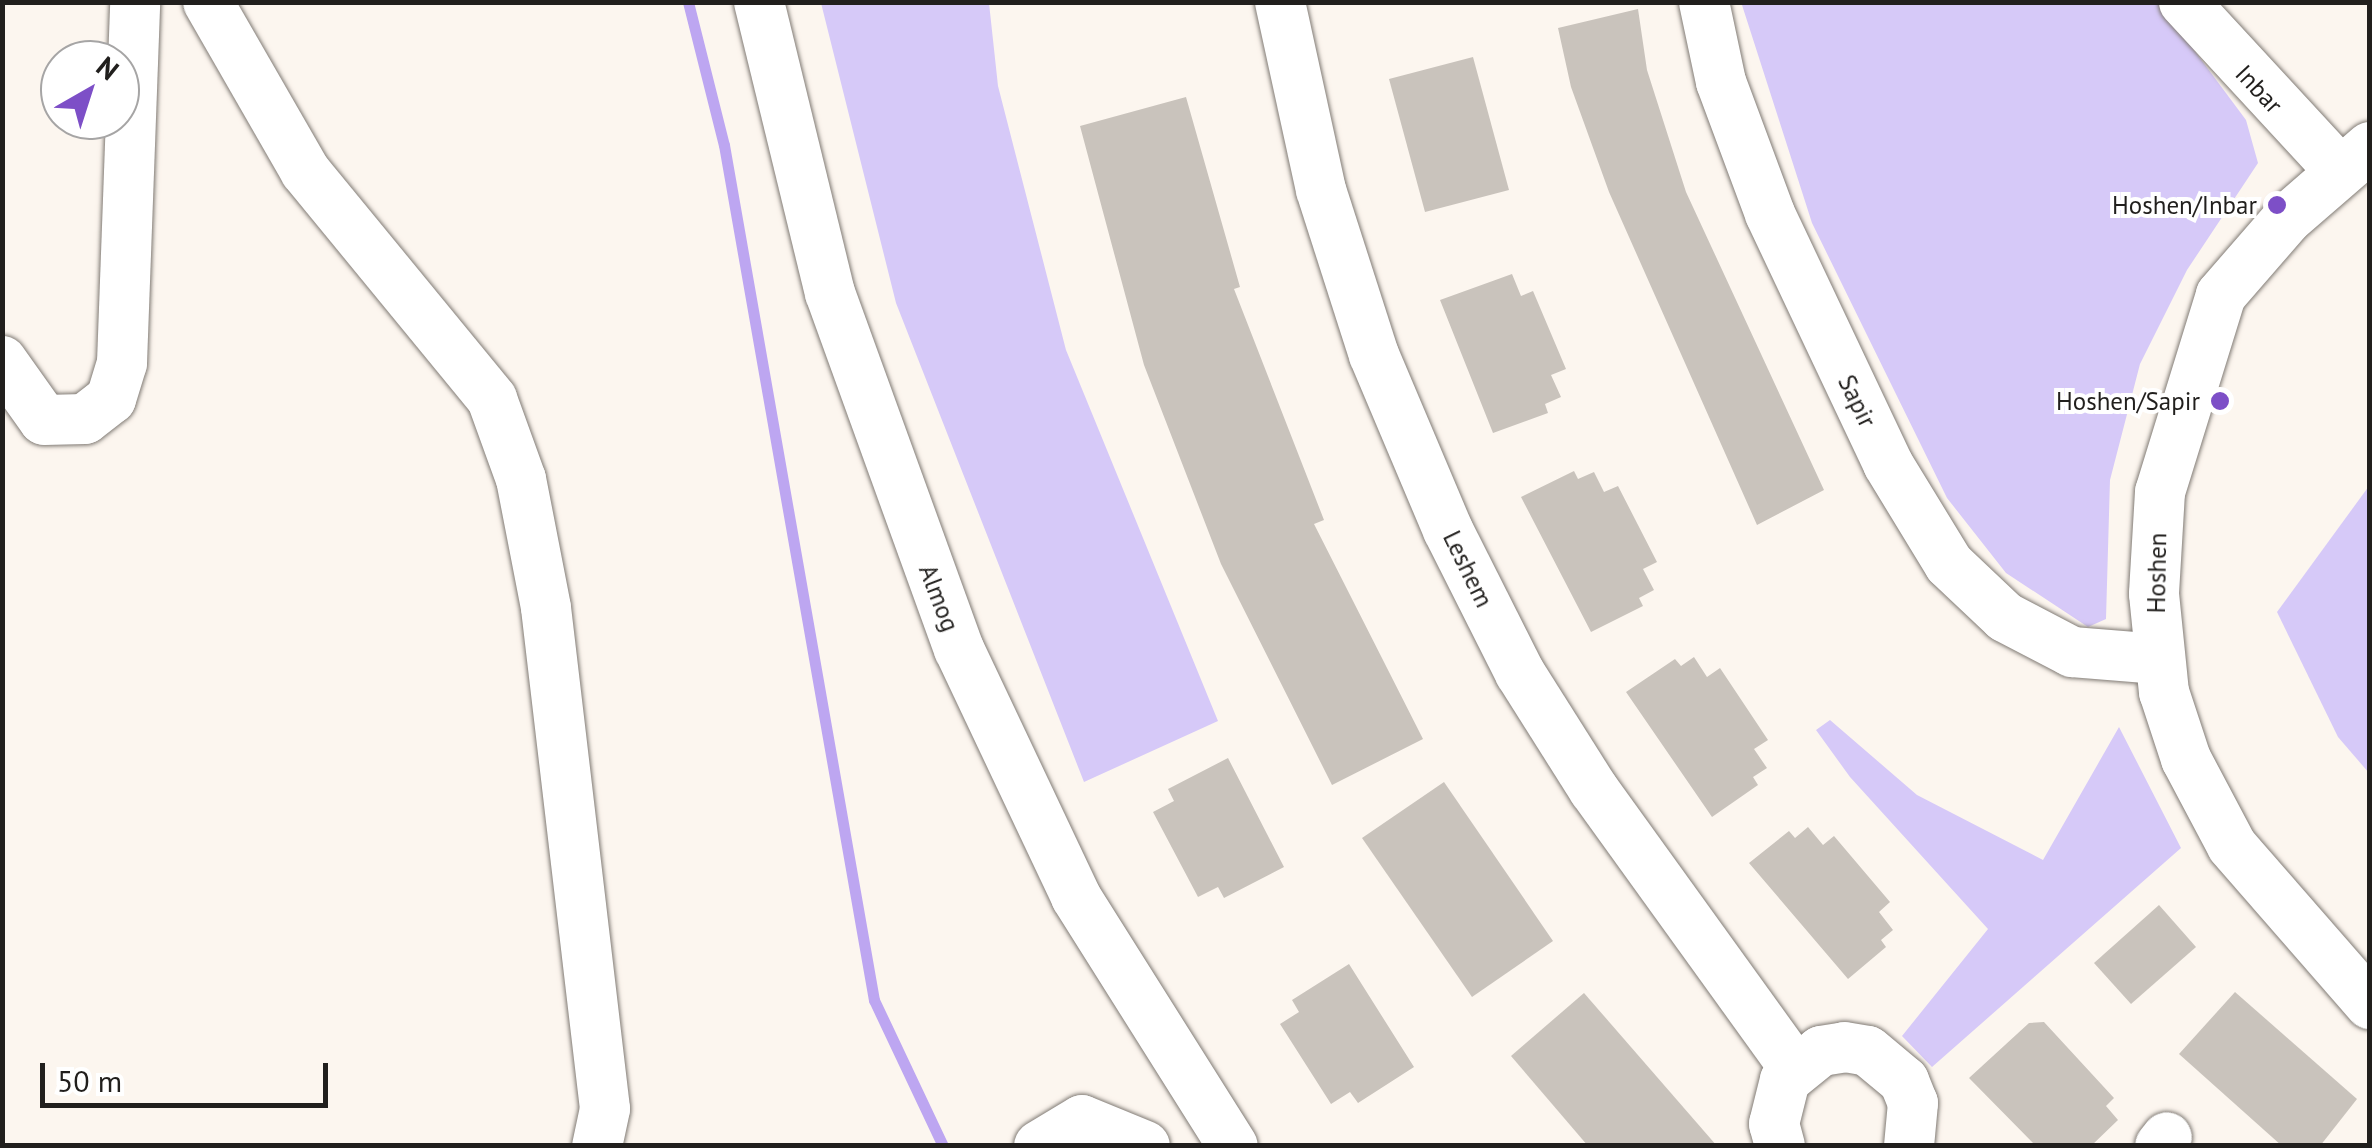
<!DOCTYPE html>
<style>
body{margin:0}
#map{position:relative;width:2372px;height:1148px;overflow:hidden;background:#fcf6ef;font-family:"PT Sans",sans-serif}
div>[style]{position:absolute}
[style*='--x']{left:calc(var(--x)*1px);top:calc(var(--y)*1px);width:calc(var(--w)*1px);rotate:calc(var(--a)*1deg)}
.green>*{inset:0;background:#d6c9f8}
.stream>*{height:11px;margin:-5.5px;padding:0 5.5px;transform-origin:5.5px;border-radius:5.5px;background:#bda6f1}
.building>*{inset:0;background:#c9c3bc}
.roads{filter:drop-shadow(0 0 2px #817b75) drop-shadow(0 0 2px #817b75)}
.minor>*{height:50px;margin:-25px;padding:0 25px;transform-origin:25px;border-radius:25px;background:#fff}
.dots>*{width:28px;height:28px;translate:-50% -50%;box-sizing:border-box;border:5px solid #fff;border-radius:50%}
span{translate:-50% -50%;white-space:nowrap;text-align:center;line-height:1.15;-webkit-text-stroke:8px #fff;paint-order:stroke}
.street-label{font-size:25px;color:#211f1d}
.poi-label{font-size:25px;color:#211f1d}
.right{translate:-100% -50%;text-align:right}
.frame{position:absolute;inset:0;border:5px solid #211f1d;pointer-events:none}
.north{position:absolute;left:40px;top:40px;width:100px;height:100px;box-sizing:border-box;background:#fff;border:2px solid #a6a5a5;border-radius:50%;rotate:39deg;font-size:28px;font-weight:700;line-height:40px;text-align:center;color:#211f1d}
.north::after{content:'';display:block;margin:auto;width:35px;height:45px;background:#7d4fc7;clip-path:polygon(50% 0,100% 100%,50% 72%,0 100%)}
.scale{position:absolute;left:40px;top:1063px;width:288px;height:45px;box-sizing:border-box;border:5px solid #211f1d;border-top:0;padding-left:12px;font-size:30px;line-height:35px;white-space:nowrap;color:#211f1d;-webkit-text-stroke:8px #fff;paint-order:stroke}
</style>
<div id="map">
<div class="green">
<i style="clip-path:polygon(821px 3px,989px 3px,998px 86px,1066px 350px,1218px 721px,1084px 782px,896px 303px)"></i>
<i style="clip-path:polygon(2159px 3px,2246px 120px,2258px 163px,2187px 270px,2140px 364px,2110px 480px,2106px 619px,2088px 627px,2006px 573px,1947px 498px,1812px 223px,1742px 5px)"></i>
<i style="clip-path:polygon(2369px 486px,2369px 773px,2338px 737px,2277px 612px)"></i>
<i style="clip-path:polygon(1830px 720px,1917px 795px,2043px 860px,2119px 727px,2181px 848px,1932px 1067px,1902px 1036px,1988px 929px,1850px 777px,1816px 730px)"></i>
</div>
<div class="stream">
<i style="--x:688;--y:2;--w:147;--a:75.9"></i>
<i style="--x:724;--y:145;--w:868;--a:80.05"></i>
<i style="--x:874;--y:1000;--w:161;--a:64.7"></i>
</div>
<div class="building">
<i style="clip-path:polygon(1638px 9px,1647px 70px,1686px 192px,1824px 490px,1757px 525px,1609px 192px,1571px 87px,1558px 28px)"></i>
<i style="clip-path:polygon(1473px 57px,1509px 190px,1425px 212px,1389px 79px)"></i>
<i style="clip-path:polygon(1186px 97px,1240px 287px,1234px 289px,1324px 520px,1314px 524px,1423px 739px,1332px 785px,1221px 564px,1144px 365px,1080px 126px)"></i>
<i style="clip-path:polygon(1512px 274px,1521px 296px,1533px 291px,1566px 369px,1551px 375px,1561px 397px,1545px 404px,1548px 413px,1493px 433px,1440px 300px)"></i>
<i style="clip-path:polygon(1574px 471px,1578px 479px,1594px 472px,1604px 492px,1618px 486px,1657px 562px,1643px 569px,1654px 590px,1639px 598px,1643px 606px,1591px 632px,1521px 497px)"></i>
<i style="clip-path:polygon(1694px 657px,1707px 677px,1720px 668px,1768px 740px,1754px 749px,1767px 768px,1753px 777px,1758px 785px,1712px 817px,1626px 692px,1675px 659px,1681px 666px)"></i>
<i style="clip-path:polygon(1228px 758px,1284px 867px,1224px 898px,1218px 887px,1198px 897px,1153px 812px,1174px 801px,1168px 789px)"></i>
<i style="clip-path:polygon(1444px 782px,1553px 941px,1472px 997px,1362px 838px)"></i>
<i style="clip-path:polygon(1808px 827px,1823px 845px,1834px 836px,1890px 902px,1879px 912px,1893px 930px,1881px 940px,1886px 947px,1848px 979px,1749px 863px,1789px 831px,1795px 838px)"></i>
<i style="clip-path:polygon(2159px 905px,2196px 947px,2131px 1004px,2094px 963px)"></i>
<i style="clip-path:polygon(1349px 964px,1414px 1067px,1358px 1103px,1350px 1092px,1331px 1104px,1280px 1024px,1299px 1012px,1292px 1000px)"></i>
<i style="clip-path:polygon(2235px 992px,2357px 1099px,2320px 1146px,2282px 1146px,2179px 1054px)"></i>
<i style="clip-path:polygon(1584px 993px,1717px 1146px,1588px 1146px,1511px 1056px)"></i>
<i style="clip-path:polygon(2044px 1022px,2114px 1098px,2106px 1106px,2118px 1120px,2091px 1146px,2036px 1146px,1969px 1078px,2029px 1023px)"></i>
</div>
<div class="roads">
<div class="minor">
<i style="--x:208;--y:2;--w:195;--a:60.1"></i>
<i style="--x:305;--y:171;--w:295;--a:50.6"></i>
<i style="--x:492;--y:399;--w:85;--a:70.1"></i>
<i style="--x:521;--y:479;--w:131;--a:79"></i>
<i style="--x:546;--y:608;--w:504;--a:83.28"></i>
<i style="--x:605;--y:1109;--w:38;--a:102"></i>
<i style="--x:759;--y:2;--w:300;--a:76.3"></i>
<i style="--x:830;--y:293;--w:379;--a:70.1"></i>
<i style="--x:959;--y:649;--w:274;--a:64.7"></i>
<i style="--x:1076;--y:897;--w:294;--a:57.8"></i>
<i style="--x:1280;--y:2;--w:192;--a:77.7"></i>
<i style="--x:1321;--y:190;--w:173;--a:72.2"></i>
<i style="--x:1374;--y:355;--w:190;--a:67.1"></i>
<i style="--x:1448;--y:530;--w:160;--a:63.3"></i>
<i style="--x:1520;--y:673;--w:138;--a:57.7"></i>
<i style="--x:1594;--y:790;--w:344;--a:54.2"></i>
<i style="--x:1704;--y:2;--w:82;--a:78"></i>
<i style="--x:1721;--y:82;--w:141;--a:69.6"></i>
<i style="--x:1770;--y:214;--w:276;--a:64.7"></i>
<i style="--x:1888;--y:464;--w:117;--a:58.6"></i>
<i style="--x:1949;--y:564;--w:77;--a:43.4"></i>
<i style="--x:2005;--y:617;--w:76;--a:27.6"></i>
<i style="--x:2072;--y:652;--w:87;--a:4.6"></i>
<i style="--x:2184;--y:2;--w:230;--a:47.3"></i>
<i style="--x:2370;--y:147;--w:110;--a:139.1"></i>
<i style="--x:2287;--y:219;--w:101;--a:131"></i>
<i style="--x:2221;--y:295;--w:206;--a:107.2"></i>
<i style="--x:2160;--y:492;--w:102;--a:93.4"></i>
<i style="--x:2154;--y:594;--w:99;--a:84.2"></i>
<i style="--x:2164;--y:692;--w:71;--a:71.8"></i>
<i style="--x:2186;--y:759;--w:98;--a:62.1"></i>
<i style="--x:2232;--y:846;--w:210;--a:48.9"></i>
<i style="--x:2;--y:361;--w:72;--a:54.6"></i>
<i style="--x:44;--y:420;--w:41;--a:-1.4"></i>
<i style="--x:85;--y:419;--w:33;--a:-38"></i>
<i style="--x:111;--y:399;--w:38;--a:-73"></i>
<i style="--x:122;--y:363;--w:361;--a:-87.9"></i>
<i style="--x:1039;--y:1146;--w:50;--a:-31.2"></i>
<i style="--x:1082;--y:1120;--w:68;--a:22.4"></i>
<i style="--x:1780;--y:1146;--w:23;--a:-105"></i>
<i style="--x:1774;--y:1124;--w:45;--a:-76"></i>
<i style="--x:1785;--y:1080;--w:46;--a:-38.9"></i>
<i style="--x:1821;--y:1051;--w:24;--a:-9"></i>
<i style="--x:1845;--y:1047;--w:23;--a:10"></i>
<i style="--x:1868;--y:1051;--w:47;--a:39.8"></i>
<i style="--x:1904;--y:1081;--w:24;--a:68"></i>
<i style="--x:1913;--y:1103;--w:43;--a:95.3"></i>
<i style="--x:2160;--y:1146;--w:11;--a:-52"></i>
</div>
</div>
<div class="dots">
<i style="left:2277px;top:205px;background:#7d4fc7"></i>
<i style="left:2220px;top:401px;background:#7d4fc7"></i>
</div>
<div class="street-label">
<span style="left:2259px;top:89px;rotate:47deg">Inbar</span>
<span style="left:1857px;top:401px;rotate:64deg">Sapir</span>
<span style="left:1468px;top:569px;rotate:64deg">Leshem</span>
<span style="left:2157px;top:573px;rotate:-89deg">Hoshen</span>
<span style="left:939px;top:598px;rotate:69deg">Almog</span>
</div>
<div class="poi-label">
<span class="right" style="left:2257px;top:205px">Hoshen/Inbar</span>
<span class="right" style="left:2200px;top:401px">Hoshen/Sapir</span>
</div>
<div class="frame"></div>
<div class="north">N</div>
<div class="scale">50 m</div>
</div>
